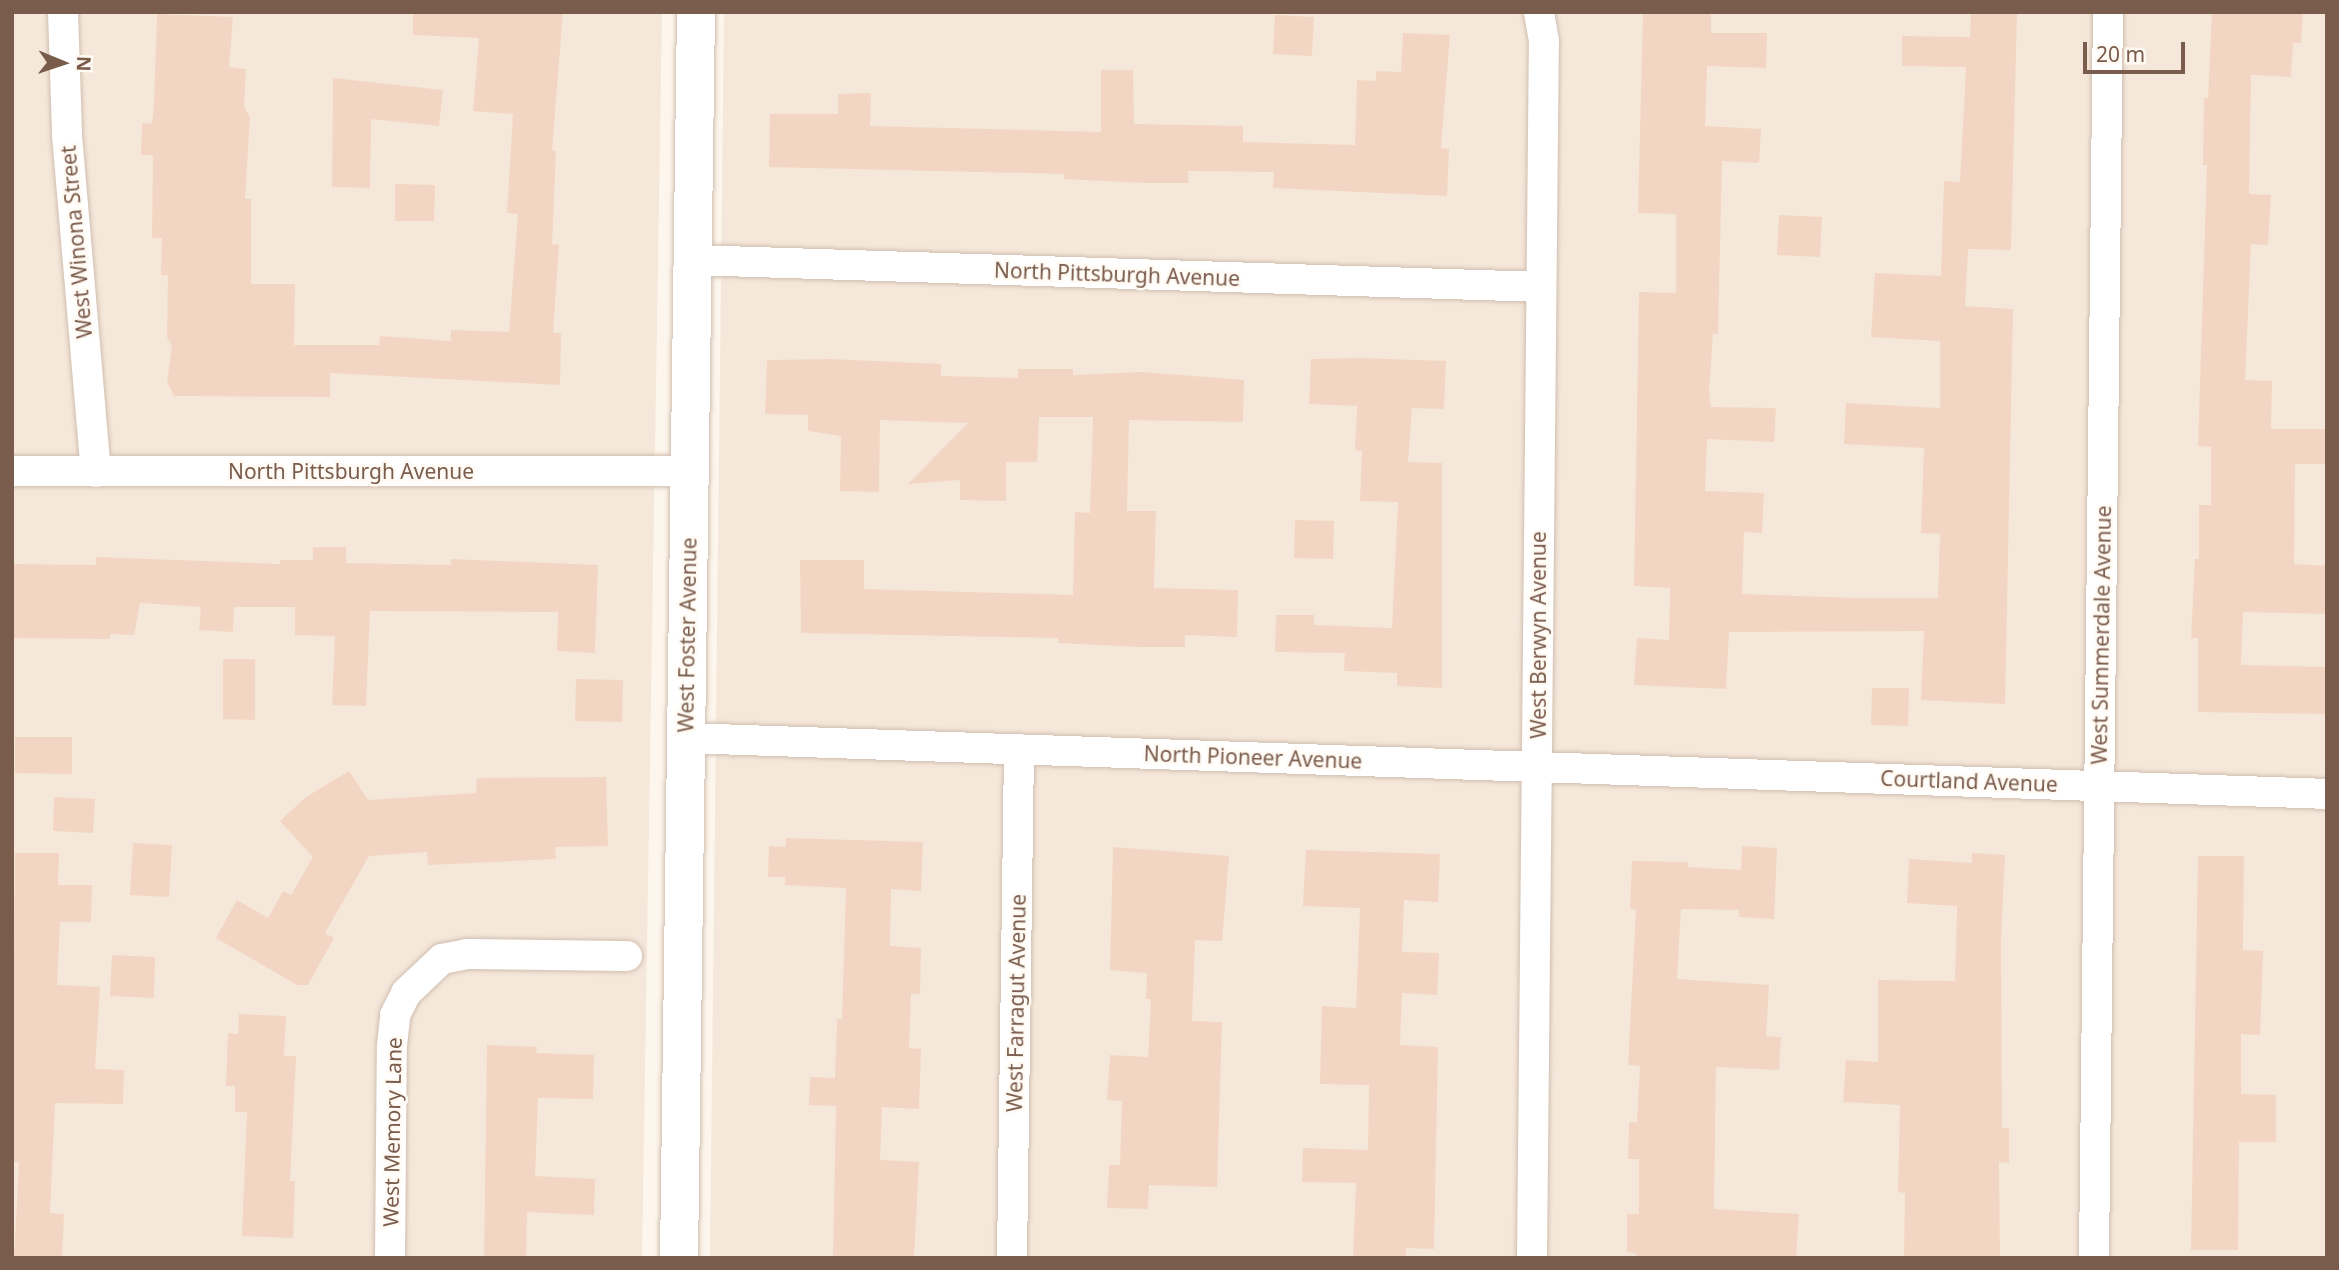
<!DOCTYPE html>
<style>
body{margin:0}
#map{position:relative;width:2339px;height:1270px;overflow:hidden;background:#fdf6ec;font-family:"Noto Sans",sans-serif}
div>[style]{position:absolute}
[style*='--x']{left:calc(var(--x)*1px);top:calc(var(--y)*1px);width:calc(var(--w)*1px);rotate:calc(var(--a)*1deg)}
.residential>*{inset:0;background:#f5e8da}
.building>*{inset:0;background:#f3d5c3}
.roads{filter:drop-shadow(0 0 2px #d1beb0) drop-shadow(0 0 2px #d1beb0)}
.minor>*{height:30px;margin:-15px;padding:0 15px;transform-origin:15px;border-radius:15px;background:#fff}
.tertiary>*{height:38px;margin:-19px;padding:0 19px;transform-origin:19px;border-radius:19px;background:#fff}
span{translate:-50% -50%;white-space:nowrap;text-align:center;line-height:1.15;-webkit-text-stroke:5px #fffaf3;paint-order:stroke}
.street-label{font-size:21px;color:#7a5c4d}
.frame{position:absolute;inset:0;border:14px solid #7a5c4d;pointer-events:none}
.north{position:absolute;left:28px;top:28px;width:70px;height:70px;-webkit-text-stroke:5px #fffaf3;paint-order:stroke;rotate:92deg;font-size:19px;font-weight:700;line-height:28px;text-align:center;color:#7a5c4d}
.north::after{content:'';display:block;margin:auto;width:24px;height:32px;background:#7a5c4d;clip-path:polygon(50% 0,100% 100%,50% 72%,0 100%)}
.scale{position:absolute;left:2083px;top:42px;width:102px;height:32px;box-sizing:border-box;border:4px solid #7a5c4d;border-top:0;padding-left:9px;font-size:21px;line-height:24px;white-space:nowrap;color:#7a5c4d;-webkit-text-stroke:5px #fffaf3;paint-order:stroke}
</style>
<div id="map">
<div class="residential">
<i style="clip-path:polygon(12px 12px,662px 12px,642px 1258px,12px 1258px)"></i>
<i style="clip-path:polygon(724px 12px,2327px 12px,2327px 1258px,710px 1258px)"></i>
</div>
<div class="building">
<i style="clip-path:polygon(413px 12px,563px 12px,552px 150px,556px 151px,552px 244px,559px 245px,553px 333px,561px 333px,560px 385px,330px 373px,330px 397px,174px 396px,167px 382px,172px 346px,167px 337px,168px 275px,161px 275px,162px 238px,152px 238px,153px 155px,141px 155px,142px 123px,152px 124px,154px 104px,157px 14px,233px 17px,229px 67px,246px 69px,244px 106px,250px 118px,245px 199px,251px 199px,251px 284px,295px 284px,294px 345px,379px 345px,380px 336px,451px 341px,451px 330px,509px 332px,518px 214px,507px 213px,513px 114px,473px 111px,479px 38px,413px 35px)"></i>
<i style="clip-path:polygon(1643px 12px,1711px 12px,1711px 33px,1767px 33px,1766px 68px,1707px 66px,1705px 126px,1761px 129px,1759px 163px,1722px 161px,1718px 334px,1713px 334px,1709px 391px,1711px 407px,1776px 408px,1774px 442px,1707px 439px,1705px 491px,1764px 493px,1762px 533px,1744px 532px,1742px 594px,1855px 598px,1938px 598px,1940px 534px,1921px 533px,1924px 448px,1844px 444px,1846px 403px,1940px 408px,1940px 341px,1871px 337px,1875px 273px,1941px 276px,1944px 181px,1960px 182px,1966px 67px,1902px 66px,1902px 36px,1970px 37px,1971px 12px,2017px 12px,2011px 250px,1968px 249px,1965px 306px,2013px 309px,2005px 704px,1921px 700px,1924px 631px,1729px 632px,1726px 689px,1634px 685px,1637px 638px,1669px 640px,1670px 588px,1634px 586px,1639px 292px,1676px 293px,1676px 214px,1638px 213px)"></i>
<i style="clip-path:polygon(2212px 12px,2303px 14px,2301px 43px,2293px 43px,2291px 77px,2251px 75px,2249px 194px,2271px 195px,2268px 245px,2251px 244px,2245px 380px,2272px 381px,2271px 429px,2327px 429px,2327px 464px,2295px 464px,2294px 564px,2327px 566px,2327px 614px,2243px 612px,2241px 665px,2327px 667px,2327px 714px,2198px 712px,2198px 638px,2191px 638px,2195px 559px,2199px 559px,2199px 505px,2211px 505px,2211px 447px,2198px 446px,2207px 165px,2203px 165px,2204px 98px,2208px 98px)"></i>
<i style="clip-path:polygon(1275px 15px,1314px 17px,1312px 56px,1273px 54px)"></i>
<i style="clip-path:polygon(1403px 33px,1450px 35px,1441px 148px,1449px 149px,1447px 196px,1273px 188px,1274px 172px,1188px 171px,1189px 183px,1144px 183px,1064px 179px,1064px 174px,769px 167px,770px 114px,838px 114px,838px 94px,871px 93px,870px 126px,1101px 132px,1101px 70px,1133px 70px,1134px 124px,1243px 126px,1243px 142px,1355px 145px,1357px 80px,1376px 81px,1376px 71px,1401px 72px)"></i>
<i style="clip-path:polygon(333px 78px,443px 90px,439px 126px,371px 119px,370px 188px,332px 187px)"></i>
<i style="clip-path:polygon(395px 184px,435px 185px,434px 221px,395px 221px)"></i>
<i style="clip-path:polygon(1779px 215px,1822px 217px,1820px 257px,1777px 255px)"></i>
<i style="clip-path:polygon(1361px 358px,1446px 361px,1444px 409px,1412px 408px,1408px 462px,1442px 463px,1442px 688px,1397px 686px,1397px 673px,1344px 671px,1345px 653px,1275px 652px,1276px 615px,1314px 615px,1314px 625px,1392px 628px,1398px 502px,1360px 501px,1362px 451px,1355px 450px,1357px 406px,1309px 404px,1311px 359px)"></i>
<i style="clip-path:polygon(830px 359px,941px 364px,941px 376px,1018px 378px,1018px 369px,1073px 369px,1073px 375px,1142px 372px,1244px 380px,1243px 422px,1129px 420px,1127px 511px,1156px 511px,1154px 588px,1238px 590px,1237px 637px,1185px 635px,1185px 647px,1139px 647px,1058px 643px,1058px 638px,801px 633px,800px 560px,864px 560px,864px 589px,1073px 595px,1075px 512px,1090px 513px,1093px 417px,1039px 417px,1037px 462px,1006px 462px,1006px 501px,960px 500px,960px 480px,908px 484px,968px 423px,880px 420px,879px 492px,840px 491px,841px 436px,808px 431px,808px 415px,765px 414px,767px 360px)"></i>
<i style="clip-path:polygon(1295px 520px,1334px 521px,1333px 559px,1294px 558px)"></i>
<i style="clip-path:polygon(313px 547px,346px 547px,346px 563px,451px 565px,451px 559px,598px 565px,595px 653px,557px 651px,558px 612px,370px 611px,366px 706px,332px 705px,335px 636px,295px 635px,295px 607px,234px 607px,233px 632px,199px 630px,201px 607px,140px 603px,134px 635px,110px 634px,110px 639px,12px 638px,12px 564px,96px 565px,96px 557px,280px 564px,280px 560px,313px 560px)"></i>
<i style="clip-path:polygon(223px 659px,255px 659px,255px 720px,223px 719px)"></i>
<i style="clip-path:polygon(576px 679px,623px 680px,622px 722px,575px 721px)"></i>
<i style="clip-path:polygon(1872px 688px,1909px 688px,1908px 726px,1871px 725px)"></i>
<i style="clip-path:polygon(15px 737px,72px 737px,72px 774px,15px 773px)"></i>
<i style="clip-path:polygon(349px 771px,368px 800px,476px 793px,477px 778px,606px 777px,608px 846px,555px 847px,556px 859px,428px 865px,427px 852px,369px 856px,325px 933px,334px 938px,308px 985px,297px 985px,216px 938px,237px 900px,268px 918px,283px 891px,291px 895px,313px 857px,280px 821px,306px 797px)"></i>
<i style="clip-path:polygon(54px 797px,95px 799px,93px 833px,53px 831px)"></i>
<i style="clip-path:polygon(786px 838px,923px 842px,921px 891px,891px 889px,890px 946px,921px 948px,920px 994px,911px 994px,909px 1048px,921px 1049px,919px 1109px,882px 1107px,880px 1160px,919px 1162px,914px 1258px,833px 1258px,836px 1106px,809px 1105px,810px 1077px,835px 1078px,837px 1019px,842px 1019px,846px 888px,785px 885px,785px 877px,768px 877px,769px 846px,786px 847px)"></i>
<i style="clip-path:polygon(133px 843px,172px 845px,169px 897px,130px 895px)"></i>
<i style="clip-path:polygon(1742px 846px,1777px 848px,1774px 919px,1739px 917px,1739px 910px,1681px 909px,1677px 979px,1769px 985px,1766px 1036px,1781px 1037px,1779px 1070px,1716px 1067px,1714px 1209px,1799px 1214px,1796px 1258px,1635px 1258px,1636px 1253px,1627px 1252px,1627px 1214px,1639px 1214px,1639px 1159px,1628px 1159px,1629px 1122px,1637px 1122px,1640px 1066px,1628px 1065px,1636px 910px,1630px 908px,1632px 861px,1688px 862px,1688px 867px,1741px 870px)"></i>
<i style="clip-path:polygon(1113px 847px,1229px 856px,1222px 941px,1195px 940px,1192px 1021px,1222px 1022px,1217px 1187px,1149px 1185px,1148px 1209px,1107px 1208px,1109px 1165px,1120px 1165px,1122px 1101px,1107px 1100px,1110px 1055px,1148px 1057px,1151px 999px,1146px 999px,1147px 973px,1110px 970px)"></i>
<i style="clip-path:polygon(1306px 850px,1440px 854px,1438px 902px,1404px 900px,1402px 952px,1439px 953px,1437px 995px,1402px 993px,1400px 1045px,1438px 1047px,1434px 1249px,1406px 1248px,1406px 1258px,1353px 1258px,1356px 1183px,1302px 1182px,1303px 1148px,1368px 1150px,1369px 1085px,1320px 1084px,1322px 1006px,1356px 1008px,1360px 908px,1303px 906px)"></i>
<i style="clip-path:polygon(15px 853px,59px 853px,58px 885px,92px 885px,91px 922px,60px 922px,57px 985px,100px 987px,95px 1069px,124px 1070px,123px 1104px,55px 1103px,50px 1213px,64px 1214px,62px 1258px,14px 1258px,19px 1162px,12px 1162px)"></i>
<i style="clip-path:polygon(1972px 853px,2005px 855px,2001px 940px,2002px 1128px,2009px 1128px,2009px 1163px,1999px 1162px,2000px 1258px,1904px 1258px,1905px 1193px,1898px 1192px,1900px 1105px,1843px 1102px,1846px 1060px,1878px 1062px,1878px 980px,1955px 981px,1957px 906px,1907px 903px,1909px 859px,1972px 863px)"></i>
<i style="clip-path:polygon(2198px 856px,2244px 856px,2243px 950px,2263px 951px,2260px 1035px,2241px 1034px,2241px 1094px,2276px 1095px,2276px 1142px,2239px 1142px,2238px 1250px,2191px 1250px)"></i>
<i style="clip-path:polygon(112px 955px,155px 957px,154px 998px,110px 996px)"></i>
<i style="clip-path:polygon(239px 1014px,286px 1016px,284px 1056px,296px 1056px,290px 1181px,295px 1181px,293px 1238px,242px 1236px,247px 1112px,235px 1112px,235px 1086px,226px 1086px,228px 1033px,238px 1034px)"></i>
<i style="clip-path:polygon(487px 1045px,537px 1047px,536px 1053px,594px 1055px,593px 1099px,538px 1098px,535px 1176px,595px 1179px,594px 1215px,527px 1212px,526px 1258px,484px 1258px)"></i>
</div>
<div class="roads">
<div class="minor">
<i style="--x:63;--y:12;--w:123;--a:88.1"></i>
<i style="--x:67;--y:135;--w:338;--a:85.1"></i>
<i style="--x:692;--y:260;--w:849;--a:1.82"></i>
<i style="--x:12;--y:471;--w:677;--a:0"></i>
<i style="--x:685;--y:738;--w:1643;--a:1.95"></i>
<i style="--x:390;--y:1258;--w:212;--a:-89.5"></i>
<i style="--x:392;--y:1046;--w:31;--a:-84"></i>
<i style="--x:395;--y:1015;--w:25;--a:-63"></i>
<i style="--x:406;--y:993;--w:50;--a:-43.4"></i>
<i style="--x:442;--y:959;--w:25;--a:-11"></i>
<i style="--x:467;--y:954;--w:160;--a:0.7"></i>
<i style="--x:1012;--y:1258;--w:509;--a:-89.21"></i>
<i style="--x:1532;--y:1258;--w:1217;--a:-89.44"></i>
<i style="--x:1544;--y:41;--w:29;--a:-100"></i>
<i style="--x:2094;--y:1258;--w:1246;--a:-89.36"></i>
</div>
<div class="tertiary">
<i style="--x:679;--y:1258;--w:1246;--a:-89.22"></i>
</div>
</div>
<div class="street-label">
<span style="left:76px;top:242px;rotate:-95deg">West Winona Street</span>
<span style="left:1117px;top:274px;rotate:2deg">North Pittsburgh Avenue</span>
<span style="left:351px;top:471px">North Pittsburgh Avenue</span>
<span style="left:687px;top:635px;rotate:-89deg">West Foster Avenue</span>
<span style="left:1538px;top:635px;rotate:-90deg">West Berwyn Avenue</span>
<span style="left:2101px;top:635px;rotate:-89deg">West Summerdale Avenue</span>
<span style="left:1253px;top:757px;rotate:2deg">North Pioneer Avenue</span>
<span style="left:1969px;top:781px;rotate:2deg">Courtland Avenue</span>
<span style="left:1016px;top:1003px;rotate:-89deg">West Farragut Avenue</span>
<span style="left:392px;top:1132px;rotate:-89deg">West Memory Lane</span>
</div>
<div class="frame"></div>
<div class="north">N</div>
<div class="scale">20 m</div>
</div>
